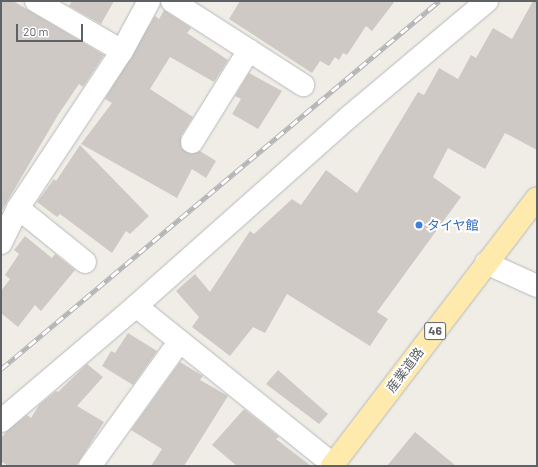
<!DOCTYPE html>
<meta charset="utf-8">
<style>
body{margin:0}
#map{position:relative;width:538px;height:467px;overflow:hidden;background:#f0ede6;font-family:Barlow,"Noto Sans JP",sans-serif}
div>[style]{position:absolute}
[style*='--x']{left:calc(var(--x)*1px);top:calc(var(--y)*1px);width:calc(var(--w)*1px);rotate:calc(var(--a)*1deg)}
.building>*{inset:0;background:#cec9c5}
.roads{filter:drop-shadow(0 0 1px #b6b9bc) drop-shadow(0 0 1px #b6b9bc)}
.minor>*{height:22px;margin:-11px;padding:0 11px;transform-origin:11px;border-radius:11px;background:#fff}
.primary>*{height:22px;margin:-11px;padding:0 11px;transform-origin:11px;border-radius:11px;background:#feeaad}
.rail>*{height:4.5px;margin-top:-2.25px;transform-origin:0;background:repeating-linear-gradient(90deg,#fff 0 9px,#b4b5b6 0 18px);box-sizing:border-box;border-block:1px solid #b4b5b6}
.dots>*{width:11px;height:11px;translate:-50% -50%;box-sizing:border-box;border:2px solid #fff;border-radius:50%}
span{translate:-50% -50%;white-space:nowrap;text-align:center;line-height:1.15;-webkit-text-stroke:4px #fff;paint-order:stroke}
.shield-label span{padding:1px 3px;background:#fff;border:1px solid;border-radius:3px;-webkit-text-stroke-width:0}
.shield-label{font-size:12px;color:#5e6266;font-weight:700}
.shop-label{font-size:13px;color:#366cbe}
.left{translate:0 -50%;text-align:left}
.street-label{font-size:13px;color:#5e6266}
.frame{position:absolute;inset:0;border:2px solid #5e6266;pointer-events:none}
.scale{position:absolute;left:16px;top:24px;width:67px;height:18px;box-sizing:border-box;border:2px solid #5e6266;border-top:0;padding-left:5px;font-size:12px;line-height:14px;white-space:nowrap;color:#5e6266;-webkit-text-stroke:3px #fff;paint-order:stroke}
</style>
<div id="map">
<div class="building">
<i style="clip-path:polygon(1px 1px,13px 1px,104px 55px,83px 87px,79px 84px,58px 115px,1px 212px)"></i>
<i style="clip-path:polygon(72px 1px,114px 1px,101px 24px,69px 6px)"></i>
<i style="clip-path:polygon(240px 1px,395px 1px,372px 31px,366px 26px,347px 55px,343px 53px,339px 60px,335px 57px,329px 66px,320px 61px,312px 73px,229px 19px)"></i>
<i style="clip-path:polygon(533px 1px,537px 1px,537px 150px,505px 133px,485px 169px,448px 148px,433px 177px,461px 197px,377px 312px,388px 319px,370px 346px,287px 294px,265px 333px,253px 327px,230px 356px,192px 327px,199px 317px,176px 291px,195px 274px,210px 292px,250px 231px,254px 234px,292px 199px,301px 205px,326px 170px,357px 193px,418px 92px,424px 95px,439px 68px,458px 79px,471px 55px,476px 58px,493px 28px,512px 39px)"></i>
<i style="clip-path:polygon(164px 10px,191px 28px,187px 33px,228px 60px,214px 82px,170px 57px,150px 89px,193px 117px,181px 136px,181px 148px,191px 154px,200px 151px,216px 161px,206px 178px,192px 169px,177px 198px,81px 144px,112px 103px,105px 99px,155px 16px,159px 19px)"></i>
<i style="clip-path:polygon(249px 73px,282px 91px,258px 129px,232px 114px,241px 99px,235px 96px)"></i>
<i style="clip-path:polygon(80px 145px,149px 216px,130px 234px,126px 231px,112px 253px,60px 214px,57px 217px,37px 202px,54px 179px,56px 181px)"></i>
<i style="clip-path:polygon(25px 236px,52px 258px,55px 254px,75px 270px,41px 311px,35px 305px,18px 327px,1px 313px,1px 291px,10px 279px,5px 275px,19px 254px,14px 250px)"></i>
<i style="clip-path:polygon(128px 333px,157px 351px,133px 385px,102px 366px,111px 351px,115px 353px)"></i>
<i style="clip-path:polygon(180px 362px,203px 376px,200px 380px,228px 396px,184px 466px,151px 466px,162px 449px,131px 430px)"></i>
<i style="clip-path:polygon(87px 364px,103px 377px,77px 406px,104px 422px,76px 466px,8px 466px,1px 461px,1px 438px,6px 432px,27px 415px,31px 418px,39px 405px,56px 391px,58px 392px)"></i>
<i style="clip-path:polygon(278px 370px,328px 414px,319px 424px,266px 384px)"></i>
<i style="clip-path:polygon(244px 409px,279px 437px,276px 439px,311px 466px,237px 466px,212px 445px)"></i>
<i style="clip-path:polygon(415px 432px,456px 466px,387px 466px)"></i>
</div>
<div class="roads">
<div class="minor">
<i style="--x:36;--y:1;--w:99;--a:30.2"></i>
<i style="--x:172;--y:1;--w:156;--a:32.7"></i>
<i style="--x:192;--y:142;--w:108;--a:-58.2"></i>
<i style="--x:18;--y:208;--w:86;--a:38.9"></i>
<i style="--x:1;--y:243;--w:39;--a:-64"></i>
<i style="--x:18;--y:208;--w:188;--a:-56.5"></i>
<i style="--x:122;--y:51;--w:57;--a:-61.6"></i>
<i style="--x:486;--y:263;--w:56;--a:24.3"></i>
<i style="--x:1;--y:421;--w:177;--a:-40.4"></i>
<i style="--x:90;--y:466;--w:153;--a:-54.3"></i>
<i style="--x:335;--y:466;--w:255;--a:-141.2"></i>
<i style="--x:136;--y:306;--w:286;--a:-41.6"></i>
<i style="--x:350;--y:116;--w:179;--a:-40"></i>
</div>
<div class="primary">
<i style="--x:332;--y:466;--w:337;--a:-52.6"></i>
</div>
</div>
<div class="rail">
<i style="--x:1;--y:369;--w:572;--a:-40.04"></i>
</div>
<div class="dots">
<i style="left:419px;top:225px;background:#3f7fe0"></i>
</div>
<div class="shield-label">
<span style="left:435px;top:331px">46</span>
</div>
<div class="shop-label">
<span class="left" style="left:427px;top:225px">タイヤ館</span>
</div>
<div class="street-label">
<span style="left:405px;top:370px;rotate:-53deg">産業道路</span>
</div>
<div class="frame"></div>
<div class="scale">20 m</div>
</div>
